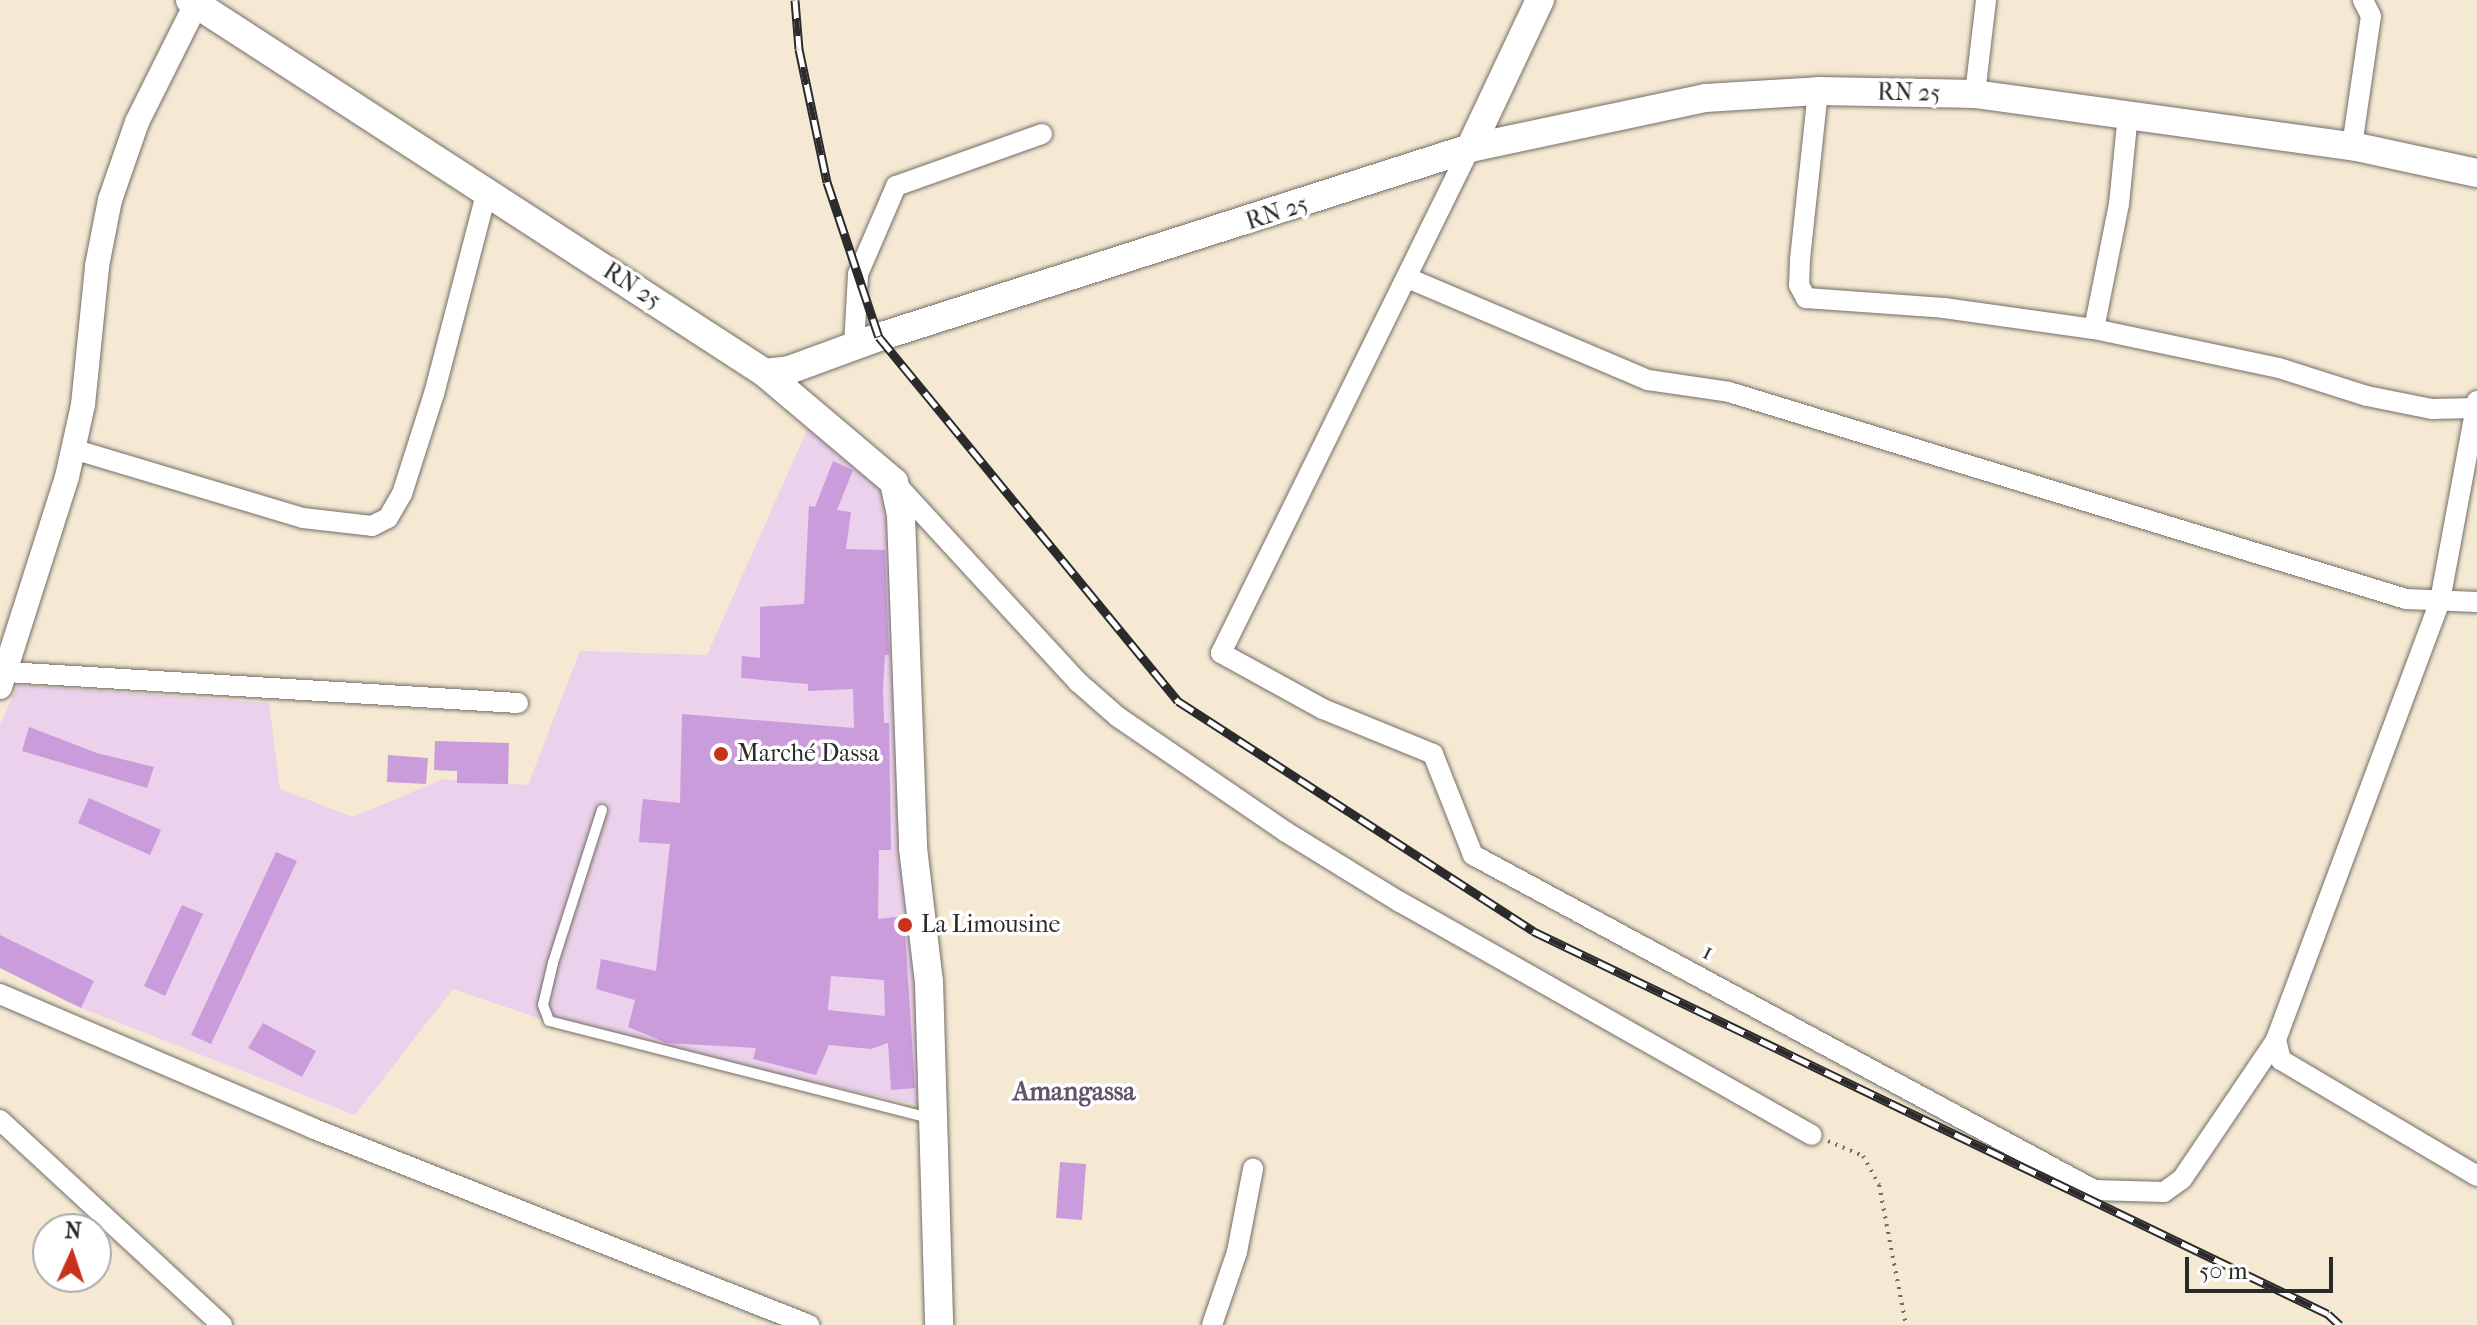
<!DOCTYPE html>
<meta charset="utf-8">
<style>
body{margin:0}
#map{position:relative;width:2477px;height:1325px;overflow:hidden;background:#f6e9d4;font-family:"IM FELL French Canon",serif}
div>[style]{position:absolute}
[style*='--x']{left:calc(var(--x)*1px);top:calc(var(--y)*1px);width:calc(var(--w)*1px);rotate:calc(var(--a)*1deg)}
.built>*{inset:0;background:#ebd1eb}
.building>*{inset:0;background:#ca9cdb}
.path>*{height:4px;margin-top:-2px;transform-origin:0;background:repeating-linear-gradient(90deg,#726e66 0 2px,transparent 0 8px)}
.roads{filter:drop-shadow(0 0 2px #726e66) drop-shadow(0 0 2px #726e66)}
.service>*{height:10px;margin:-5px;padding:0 5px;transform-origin:5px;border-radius:5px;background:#fff}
.minor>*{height:20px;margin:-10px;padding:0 10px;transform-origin:10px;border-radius:10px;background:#fff}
.tertiary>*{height:24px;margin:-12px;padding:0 12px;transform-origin:12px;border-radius:12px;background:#fff}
.secondary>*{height:28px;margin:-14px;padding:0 14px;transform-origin:14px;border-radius:14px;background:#fff}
.rail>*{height:9px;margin-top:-4.5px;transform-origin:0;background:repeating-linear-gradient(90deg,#fff 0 18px,#2b2b2b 0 36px);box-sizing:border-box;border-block:2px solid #2b2b2b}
.dots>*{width:22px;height:22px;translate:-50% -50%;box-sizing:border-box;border:4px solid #fff;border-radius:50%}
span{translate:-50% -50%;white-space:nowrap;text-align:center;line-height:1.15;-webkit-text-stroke:7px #fff;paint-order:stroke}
.street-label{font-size:24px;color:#2b2b2b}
.poi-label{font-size:24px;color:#2b2b2b}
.left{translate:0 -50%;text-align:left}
.neighbourhood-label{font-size:26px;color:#635369;font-weight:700}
.north{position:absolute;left:32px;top:1213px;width:80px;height:80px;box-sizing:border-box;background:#fff;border:2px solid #aaa;border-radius:50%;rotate:3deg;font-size:22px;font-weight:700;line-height:32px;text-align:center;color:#2b2b2b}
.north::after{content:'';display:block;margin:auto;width:28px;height:36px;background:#c8321e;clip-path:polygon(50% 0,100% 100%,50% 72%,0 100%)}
.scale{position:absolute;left:2185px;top:1257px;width:148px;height:36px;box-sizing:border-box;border:4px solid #2b2b2b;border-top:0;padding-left:10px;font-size:24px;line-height:28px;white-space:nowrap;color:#2b2b2b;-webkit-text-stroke:6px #fff;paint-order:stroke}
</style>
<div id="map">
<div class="built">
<i style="clip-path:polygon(808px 428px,885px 493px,893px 540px,924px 1106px,588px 1035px,453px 989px,355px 1115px,81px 1008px,0 968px,0 724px,18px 685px,269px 703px,280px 789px,353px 817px,443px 779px,528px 785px,580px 651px,707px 655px)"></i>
</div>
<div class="building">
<i style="clip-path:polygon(evenodd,833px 461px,853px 470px,837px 510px,851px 512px,846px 549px,885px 550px,889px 655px,885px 655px,883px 689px,884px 723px,889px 723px,891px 850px,879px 850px,878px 919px,904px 916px,915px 1088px,891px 1090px,888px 1043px,871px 1049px,829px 1045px,816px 1075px,753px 1059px,756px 1048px,667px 1043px,628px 1027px,635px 1000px,596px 989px,601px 959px,656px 971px,670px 844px,639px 842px,641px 815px,643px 799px,680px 803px,682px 714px,854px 728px,853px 689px,808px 691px,808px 684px,741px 678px,742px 656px,760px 658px,760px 607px,804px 604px,809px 506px,815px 507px,833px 461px,831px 976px,884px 980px,885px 1016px,828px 1010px,831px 976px)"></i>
<i style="clip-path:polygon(29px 727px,97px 753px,154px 767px,147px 788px,22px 751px)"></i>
<i style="clip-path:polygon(435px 741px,509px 743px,508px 784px,457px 783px,457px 771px,434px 770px)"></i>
<i style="clip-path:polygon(388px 755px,428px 758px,426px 784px,387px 782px)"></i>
<i style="clip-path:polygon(89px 798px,161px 830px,150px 855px,78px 823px)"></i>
<i style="clip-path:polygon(276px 852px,297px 861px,211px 1044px,191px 1035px)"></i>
<i style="clip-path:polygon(182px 905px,203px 914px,165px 996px,144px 986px)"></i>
<i style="clip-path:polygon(0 935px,94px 981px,81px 1008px,0 968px)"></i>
<i style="clip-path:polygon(263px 1023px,316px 1051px,302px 1077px,248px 1048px)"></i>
<i style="clip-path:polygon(1060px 1162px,1086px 1164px,1082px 1220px,1056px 1218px)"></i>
</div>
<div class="path">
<i style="--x:1828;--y:1141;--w:38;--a:23"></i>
<i style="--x:1863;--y:1156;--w:33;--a:61"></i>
<i style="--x:1879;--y:1185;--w:143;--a:79.1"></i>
</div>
<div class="roads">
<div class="service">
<i style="--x:602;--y:810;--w:161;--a:107.8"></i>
<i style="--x:553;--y:963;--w:43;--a:103.4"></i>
<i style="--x:543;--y:1005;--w:17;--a:69"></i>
<i style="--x:549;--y:1021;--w:392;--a:14.3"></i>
</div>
<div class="minor">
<i style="--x:1818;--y:91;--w:170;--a:96.1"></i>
<i style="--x:1800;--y:260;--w:25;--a:92"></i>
<i style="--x:1799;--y:285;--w:15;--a:62"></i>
<i style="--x:1806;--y:298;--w:138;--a:4.1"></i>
<i style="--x:1944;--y:308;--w:151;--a:8"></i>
<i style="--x:2094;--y:329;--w:189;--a:11.9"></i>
<i style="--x:2279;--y:368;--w:92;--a:17.7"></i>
<i style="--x:2367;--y:396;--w:66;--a:11.3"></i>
<i style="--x:2432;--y:409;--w:44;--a:-1.3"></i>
<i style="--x:1975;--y:94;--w:95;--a:-83.3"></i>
<i style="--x:2352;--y:146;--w:131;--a:-81.7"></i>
<i style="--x:2371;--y:16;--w:18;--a:-117"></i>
<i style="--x:1470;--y:148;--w:563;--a:116.25"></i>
<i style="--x:1221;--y:653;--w:116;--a:28.8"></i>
<i style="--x:1323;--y:709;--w:119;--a:22.2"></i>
<i style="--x:1433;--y:754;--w:109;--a:68.4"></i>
<i style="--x:1473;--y:855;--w:706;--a:28.34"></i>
<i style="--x:2094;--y:1190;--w:70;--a:1.6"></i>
<i style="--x:2164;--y:1192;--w:22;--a:-36"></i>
<i style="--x:2182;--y:1179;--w:168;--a:-55.9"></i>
<i style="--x:1410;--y:279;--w:259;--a:23"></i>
<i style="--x:1648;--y:380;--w:82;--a:8.4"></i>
<i style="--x:1729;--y:392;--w:708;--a:17"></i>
<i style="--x:2406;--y:599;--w:71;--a:2.4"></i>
<i style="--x:2094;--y:329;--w:127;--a:-78.7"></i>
<i style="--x:2119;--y:204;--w:90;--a:-84.3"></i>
<i style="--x:854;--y:346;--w:72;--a:-86.8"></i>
<i style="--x:858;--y:274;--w:96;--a:-66.6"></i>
<i style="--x:896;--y:186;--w:155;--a:-19.6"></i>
<i style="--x:2477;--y:401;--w:203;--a:100.5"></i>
<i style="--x:2440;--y:601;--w:469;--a:110.5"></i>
<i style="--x:2276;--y:1040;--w:21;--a:76"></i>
<i style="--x:2281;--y:1060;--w:228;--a:30.6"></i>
<i style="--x:73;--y:449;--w:240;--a:16.7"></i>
<i style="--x:303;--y:518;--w:69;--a:6.6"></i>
<i style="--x:372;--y:526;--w:18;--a:-27"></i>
<i style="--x:388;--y:518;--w:28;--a:-60"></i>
<i style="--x:402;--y:494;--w:105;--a:-72.3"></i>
<i style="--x:434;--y:394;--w:211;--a:-75.4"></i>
<i style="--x:894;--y:482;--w:272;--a:47.4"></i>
<i style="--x:1078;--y:682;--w:53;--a:41.2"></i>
<i style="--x:1118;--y:717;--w:204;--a:34.4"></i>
<i style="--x:1286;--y:832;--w:134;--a:31.6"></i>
<i style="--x:1400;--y:902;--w:473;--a:29.5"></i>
<i style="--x:7;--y:672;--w:512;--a:3.47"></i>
<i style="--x:0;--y:994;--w:340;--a:23.2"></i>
<i style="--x:312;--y:1128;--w:535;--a:21.62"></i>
<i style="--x:0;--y:1120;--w:302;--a:42.7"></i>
<i style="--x:1212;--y:1325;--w:77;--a:-71.1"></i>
<i style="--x:1237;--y:1252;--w:85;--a:-79.1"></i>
</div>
<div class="tertiary">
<i style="--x:0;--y:687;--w:220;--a:-72.3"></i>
<i style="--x:67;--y:477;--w:74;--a:-77.5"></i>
<i style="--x:83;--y:405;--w:140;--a:-84.2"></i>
<i style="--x:97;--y:266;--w:67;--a:-78.9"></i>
<i style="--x:110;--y:200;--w:83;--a:-70.9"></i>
<i style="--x:137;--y:122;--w:132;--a:-63.4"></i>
</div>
<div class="secondary">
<i style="--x:190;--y:0;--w:685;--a:32.97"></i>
<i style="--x:765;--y:373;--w:24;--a:-7"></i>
<i style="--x:789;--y:370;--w:96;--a:-20.1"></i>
<i style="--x:879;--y:337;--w:620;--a:-17.73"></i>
<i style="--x:1470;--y:148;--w:240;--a:-12"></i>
<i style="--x:1705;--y:98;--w:113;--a:-3.5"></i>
<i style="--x:1818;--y:91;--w:157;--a:1.1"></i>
<i style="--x:1975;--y:94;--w:381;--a:7.9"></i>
<i style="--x:2352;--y:146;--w:128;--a:12.2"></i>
<i style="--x:1470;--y:148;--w:164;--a:-64.7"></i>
<i style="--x:765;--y:373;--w:169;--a:40.2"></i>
<i style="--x:894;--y:482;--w:35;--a:78"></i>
<i style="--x:901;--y:516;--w:332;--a:87.9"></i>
<i style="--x:913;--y:848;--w:135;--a:83.2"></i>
<i style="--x:929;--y:982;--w:343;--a:88.3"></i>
</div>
</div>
<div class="rail">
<i style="--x:795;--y:0;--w:49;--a:85.3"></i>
<i style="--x:799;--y:49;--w:136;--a:78.1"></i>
<i style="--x:827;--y:182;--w:163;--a:71.5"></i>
<i style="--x:879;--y:337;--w:471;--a:50.6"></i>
<i style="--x:1178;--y:701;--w:423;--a:32.9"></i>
<i style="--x:1533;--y:931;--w:882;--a:25.72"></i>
<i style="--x:2328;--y:1314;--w:16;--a:43"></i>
</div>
<div class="dots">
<i style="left:721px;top:754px;background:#c8321e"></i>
<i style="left:905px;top:925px;background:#c8321e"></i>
</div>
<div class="street-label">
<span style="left:1909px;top:93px;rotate:1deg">RN 25</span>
<span style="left:1277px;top:213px;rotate:-18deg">RN 25</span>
<span style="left:632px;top:286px;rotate:33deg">RN 25</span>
<span style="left:1708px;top:952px;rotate:27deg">1</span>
</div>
<div class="poi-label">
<span class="left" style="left:737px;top:754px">Marché Dassa</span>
<span class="left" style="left:921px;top:925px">La Limousine</span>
</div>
<div class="neighbourhood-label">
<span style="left:1074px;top:1092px">Amangassa</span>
</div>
<div class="north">N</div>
<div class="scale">50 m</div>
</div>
